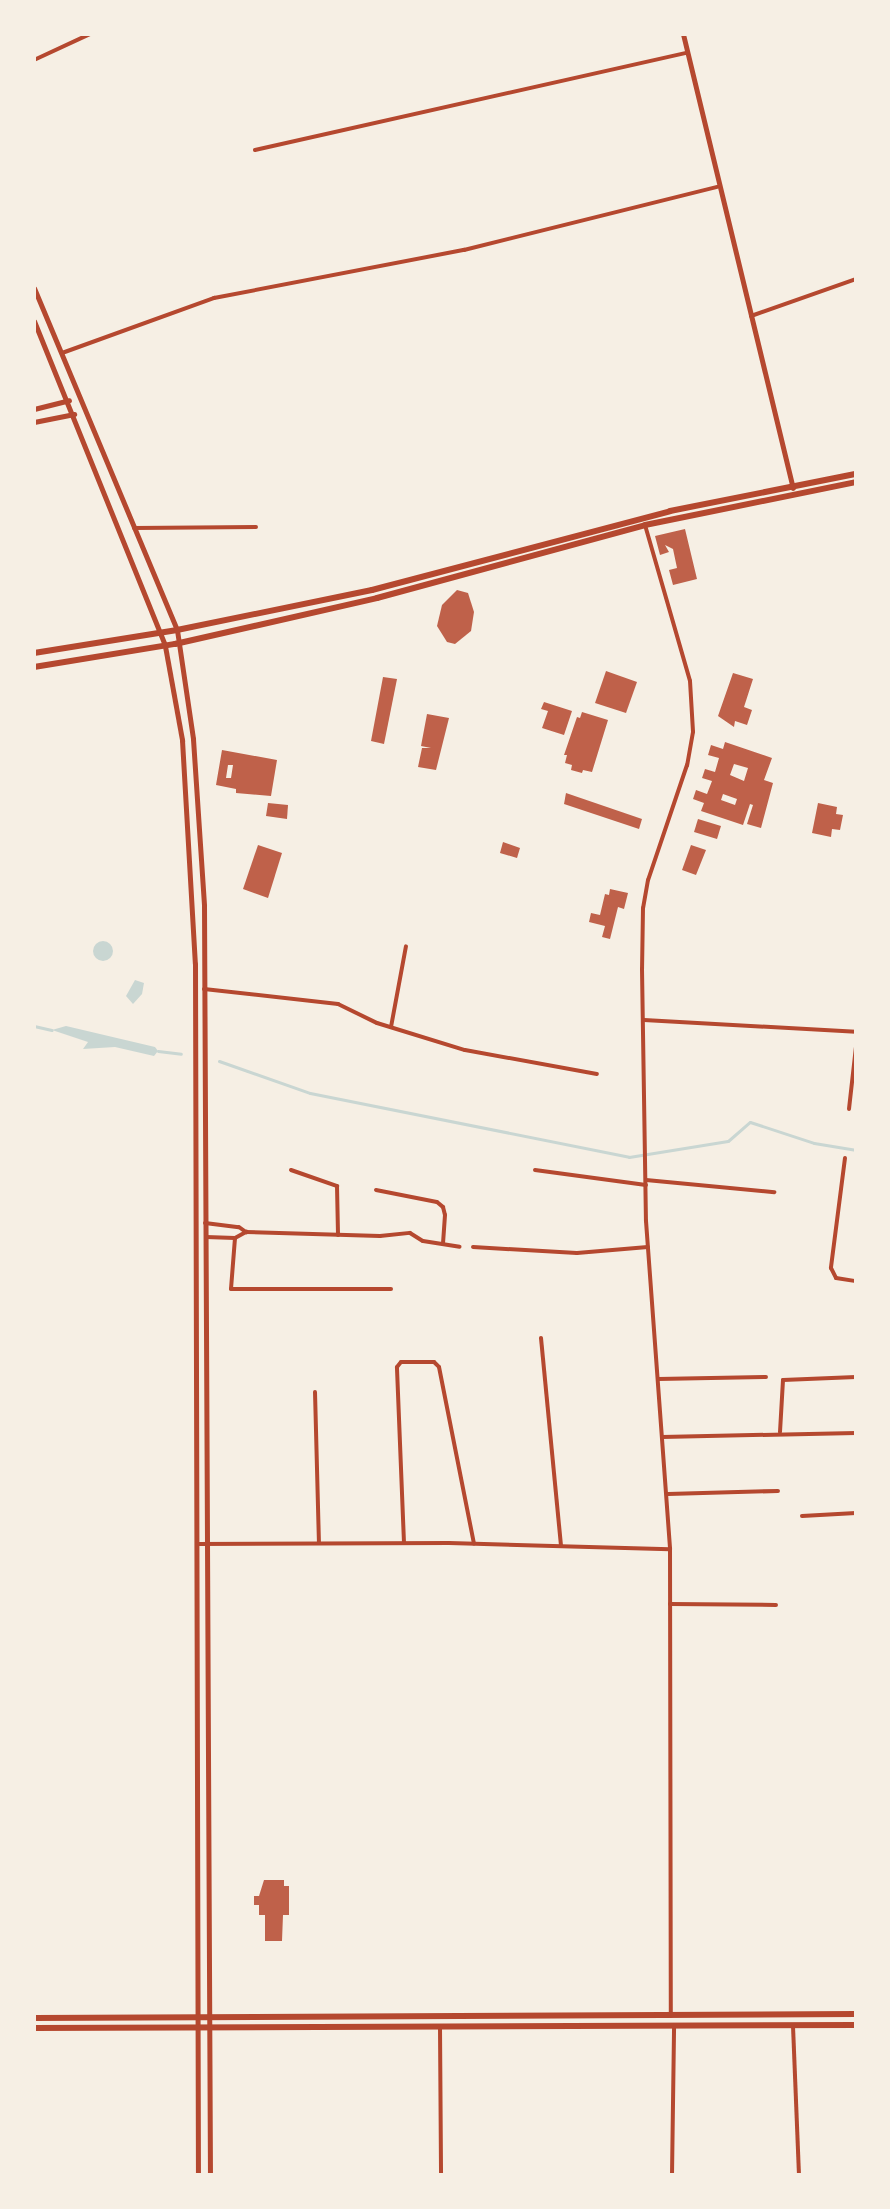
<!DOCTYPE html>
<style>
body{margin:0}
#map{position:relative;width:890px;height:2209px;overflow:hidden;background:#f6efe4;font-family:Manrope,sans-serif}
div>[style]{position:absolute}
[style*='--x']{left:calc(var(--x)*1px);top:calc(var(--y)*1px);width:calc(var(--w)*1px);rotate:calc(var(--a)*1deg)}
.water>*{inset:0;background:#c9d6d2}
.round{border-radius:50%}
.stream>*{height:3px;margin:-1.5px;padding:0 1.5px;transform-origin:1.5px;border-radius:1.5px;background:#c9d6d2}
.building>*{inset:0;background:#bf614a}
.minor>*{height:4px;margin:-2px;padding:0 2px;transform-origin:2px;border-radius:2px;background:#b5482f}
.tertiary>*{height:5px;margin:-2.5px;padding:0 2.5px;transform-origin:2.5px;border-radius:2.5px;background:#b5482f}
.secondary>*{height:6px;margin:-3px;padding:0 3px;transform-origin:3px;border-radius:3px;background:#b5482f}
span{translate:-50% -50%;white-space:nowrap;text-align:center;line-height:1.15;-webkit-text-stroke:6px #f6efe4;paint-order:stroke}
.frame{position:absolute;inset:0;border:36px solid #f6efe4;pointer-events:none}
</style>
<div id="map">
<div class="water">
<i class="round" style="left:93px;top:941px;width:20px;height:20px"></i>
<i style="clip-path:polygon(135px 980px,144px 983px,142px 994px,133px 1004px,126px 996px)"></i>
<i style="clip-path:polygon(66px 1026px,155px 1047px,158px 1051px,154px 1056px,115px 1047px,83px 1049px,88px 1042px,52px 1030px)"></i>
</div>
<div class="stream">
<i style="--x:34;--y:1026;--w:18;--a:13"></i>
<i style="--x:158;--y:1051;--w:23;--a:7"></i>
<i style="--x:219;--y:1061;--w:96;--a:19.4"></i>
<i style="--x:310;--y:1093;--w:325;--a:11.3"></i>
<i style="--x:629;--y:1157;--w:100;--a:-9.2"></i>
<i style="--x:728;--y:1141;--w:29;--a:-41"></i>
<i style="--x:750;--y:1122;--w:67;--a:18.2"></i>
<i style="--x:814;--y:1143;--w:43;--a:9.5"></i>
</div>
<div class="building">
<i style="clip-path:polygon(685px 529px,697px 579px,673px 585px,669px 570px,677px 568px,673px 549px,665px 545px,669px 552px,660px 555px,655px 536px)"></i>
<i style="clip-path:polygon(457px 590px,468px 593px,474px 612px,471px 631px,455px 644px,447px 642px,437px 626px,442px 605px)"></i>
<i style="clip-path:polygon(606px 671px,637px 682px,626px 713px,595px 703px)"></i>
<i style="clip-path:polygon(733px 673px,753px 679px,744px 707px,752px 710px,747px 725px,735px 721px,734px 727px,718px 716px)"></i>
<i style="clip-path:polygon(383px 677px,397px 679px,384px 744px,371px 741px)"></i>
<i style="clip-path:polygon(544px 702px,572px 711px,564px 735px,542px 728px,548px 711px,541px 709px)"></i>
<i style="clip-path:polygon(582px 712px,608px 720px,592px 772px,583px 770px,582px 773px,571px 770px,572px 765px,565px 763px,567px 755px,564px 755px,577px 717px,580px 718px)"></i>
<i style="clip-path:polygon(427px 714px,449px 718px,436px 770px,418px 767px,422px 748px,431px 748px,421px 746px)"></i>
<i style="clip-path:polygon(evenodd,725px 742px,772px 758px,764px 780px,773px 783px,761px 828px,747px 824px,753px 805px,750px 804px,743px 825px,701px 811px,704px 803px,693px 799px,696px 790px,707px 794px,712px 781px,702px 778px,705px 769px,715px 772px,719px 758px,708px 755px,711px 745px,723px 749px,725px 742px,734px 764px,748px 768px,744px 781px,730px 775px,734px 764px,725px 742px,723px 794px,737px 799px,735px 805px,721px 800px,723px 794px)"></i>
<i style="clip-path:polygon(evenodd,222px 750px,277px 760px,271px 796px,236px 793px,236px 789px,216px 785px,222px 750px,228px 765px,233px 765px,231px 778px,226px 778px,228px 765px)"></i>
<i style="clip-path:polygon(566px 793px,642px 819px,639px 829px,564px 804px)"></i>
<i style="clip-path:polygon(268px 803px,288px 805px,287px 819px,266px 816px)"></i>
<i style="clip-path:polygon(818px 803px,837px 807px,836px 814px,843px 815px,840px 830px,832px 829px,831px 837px,812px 833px)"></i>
<i style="clip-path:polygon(698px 819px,721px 826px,717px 839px,694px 832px)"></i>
<i style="clip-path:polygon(503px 842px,520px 848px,517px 858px,500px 853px)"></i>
<i style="clip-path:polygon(258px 845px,282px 853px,268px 898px,243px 889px)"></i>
<i style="clip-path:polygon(691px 845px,706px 850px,696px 875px,682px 870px)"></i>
<i style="clip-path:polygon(610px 889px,628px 893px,624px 909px,618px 907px,610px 939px,602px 937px,605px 926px,589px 922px,591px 913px,600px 915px,605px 894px,609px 895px)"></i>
<i style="clip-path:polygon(264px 1880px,284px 1880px,284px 1886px,289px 1886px,289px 1915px,283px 1915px,282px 1941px,265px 1941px,265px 1915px,259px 1915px,259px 1905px,254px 1905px,254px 1896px,259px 1896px)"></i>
</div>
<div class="minor">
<i style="--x:34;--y:60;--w:62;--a:-24.9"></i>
<i style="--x:255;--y:150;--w:442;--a:-12.7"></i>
<i style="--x:751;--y:316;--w:111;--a:-19.4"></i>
<i style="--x:62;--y:353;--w:162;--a:-19.9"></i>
<i style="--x:214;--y:298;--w:255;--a:-10.9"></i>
<i style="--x:464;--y:250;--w:261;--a:-14"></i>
<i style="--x:645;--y:525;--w:162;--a:73.9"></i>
<i style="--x:690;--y:681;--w:51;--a:86.6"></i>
<i style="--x:693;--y:732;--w:34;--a:100"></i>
<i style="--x:687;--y:765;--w:121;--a:108.7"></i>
<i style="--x:648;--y:880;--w:28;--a:100"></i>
<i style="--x:643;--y:908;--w:61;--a:90.9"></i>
<i style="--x:642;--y:969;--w:252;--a:89.1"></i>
<i style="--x:646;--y:1221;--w:329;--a:85.8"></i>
<i style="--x:670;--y:1549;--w:467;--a:89.9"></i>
<i style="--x:134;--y:528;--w:122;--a:-0.5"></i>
<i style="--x:204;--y:989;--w:135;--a:6.4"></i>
<i style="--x:338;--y:1004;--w:43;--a:26"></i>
<i style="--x:377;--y:1023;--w:92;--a:17.1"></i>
<i style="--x:465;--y:1050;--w:134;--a:10.3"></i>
<i style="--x:644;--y:1020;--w:212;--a:3.2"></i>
<i style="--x:391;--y:1027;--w:82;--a:-79.5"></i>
<i style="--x:849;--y:1109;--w:62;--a:-83.6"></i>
<i style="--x:845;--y:1158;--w:111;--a:97.3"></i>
<i style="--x:831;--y:1268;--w:11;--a:63"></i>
<i style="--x:836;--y:1278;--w:20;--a:9"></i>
<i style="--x:291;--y:1170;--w:49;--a:19.2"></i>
<i style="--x:337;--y:1186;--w:49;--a:88.8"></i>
<i style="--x:535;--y:1170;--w:112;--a:7.7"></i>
<i style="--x:646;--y:1180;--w:129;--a:5.4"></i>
<i style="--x:376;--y:1190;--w:62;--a:11.1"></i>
<i style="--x:437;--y:1202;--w:8;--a:40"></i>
<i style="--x:443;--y:1207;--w:8;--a:76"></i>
<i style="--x:445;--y:1215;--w:29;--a:94"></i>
<i style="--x:205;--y:1223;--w:34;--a:7"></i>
<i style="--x:239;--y:1227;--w:9;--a:36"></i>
<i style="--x:246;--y:1232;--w:134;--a:1.7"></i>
<i style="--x:380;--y:1236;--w:30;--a:-6"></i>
<i style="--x:410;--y:1233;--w:15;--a:32"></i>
<i style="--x:423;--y:1241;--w:37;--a:9"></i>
<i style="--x:206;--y:1237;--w:29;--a:2"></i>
<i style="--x:235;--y:1238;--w:13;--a:-29"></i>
<i style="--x:235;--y:1238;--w:51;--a:94.5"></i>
<i style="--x:231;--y:1289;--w:160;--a:0"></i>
<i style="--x:473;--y:1247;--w:104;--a:3.3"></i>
<i style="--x:577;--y:1253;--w:71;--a:-4.8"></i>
<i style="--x:541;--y:1338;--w:209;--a:84.5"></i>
<i style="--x:658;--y:1379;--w:108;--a:-1.1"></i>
<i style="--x:315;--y:1392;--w:151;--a:88.5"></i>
<i style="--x:780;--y:1432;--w:52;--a:-86.7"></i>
<i style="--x:783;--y:1380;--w:73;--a:-2.4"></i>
<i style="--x:662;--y:1437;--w:194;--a:-1.2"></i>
<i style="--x:668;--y:1494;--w:110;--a:-1.6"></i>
<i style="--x:802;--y:1516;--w:54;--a:-3.2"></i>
<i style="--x:404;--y:1543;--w:176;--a:-92.3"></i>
<i style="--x:397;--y:1367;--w:6;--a:-51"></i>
<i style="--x:401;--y:1362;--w:33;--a:0"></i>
<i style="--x:434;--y:1362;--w:7;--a:45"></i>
<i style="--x:439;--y:1367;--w:180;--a:78.8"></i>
<i style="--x:197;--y:1544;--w:252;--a:-0.2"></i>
<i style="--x:449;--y:1543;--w:221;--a:1.6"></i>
<i style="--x:670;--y:1604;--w:106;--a:0.5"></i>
<i style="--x:793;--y:2026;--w:149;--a:87.7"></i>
<i style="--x:440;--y:2027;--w:148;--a:89.6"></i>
<i style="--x:672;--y:2175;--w:150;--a:-89.2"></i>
</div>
<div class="tertiary">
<i style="--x:683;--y:34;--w:467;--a:76.4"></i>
<i style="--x:34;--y:288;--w:371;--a:67.3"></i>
<i style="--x:177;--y:630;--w:110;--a:81.6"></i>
<i style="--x:193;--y:739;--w:167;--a:86.2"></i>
<i style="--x:204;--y:906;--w:1269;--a:89.73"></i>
<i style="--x:34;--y:321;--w:350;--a:68"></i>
<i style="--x:165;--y:646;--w:96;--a:79.7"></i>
<i style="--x:182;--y:740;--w:224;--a:86.7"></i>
<i style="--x:195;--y:964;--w:1211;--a:89.86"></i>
<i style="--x:34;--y:409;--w:36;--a:-14"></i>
<i style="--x:34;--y:422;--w:41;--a:-11.3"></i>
</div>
<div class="secondary">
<i style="--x:34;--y:653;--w:145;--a:-9.1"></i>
<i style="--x:177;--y:630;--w:199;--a:-11.6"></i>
<i style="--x:372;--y:590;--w:308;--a:-14.8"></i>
<i style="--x:670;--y:511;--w:190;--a:-11.3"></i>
<i style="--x:34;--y:667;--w:143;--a:-9.3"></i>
<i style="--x:175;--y:644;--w:207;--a:-12.8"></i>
<i style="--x:377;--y:598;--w:278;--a:-15.2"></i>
<i style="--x:645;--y:525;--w:215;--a:-11.5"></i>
<i style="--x:34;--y:2018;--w:822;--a:-0.28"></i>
<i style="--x:34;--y:2028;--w:822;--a:-0.21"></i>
</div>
<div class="frame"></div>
</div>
